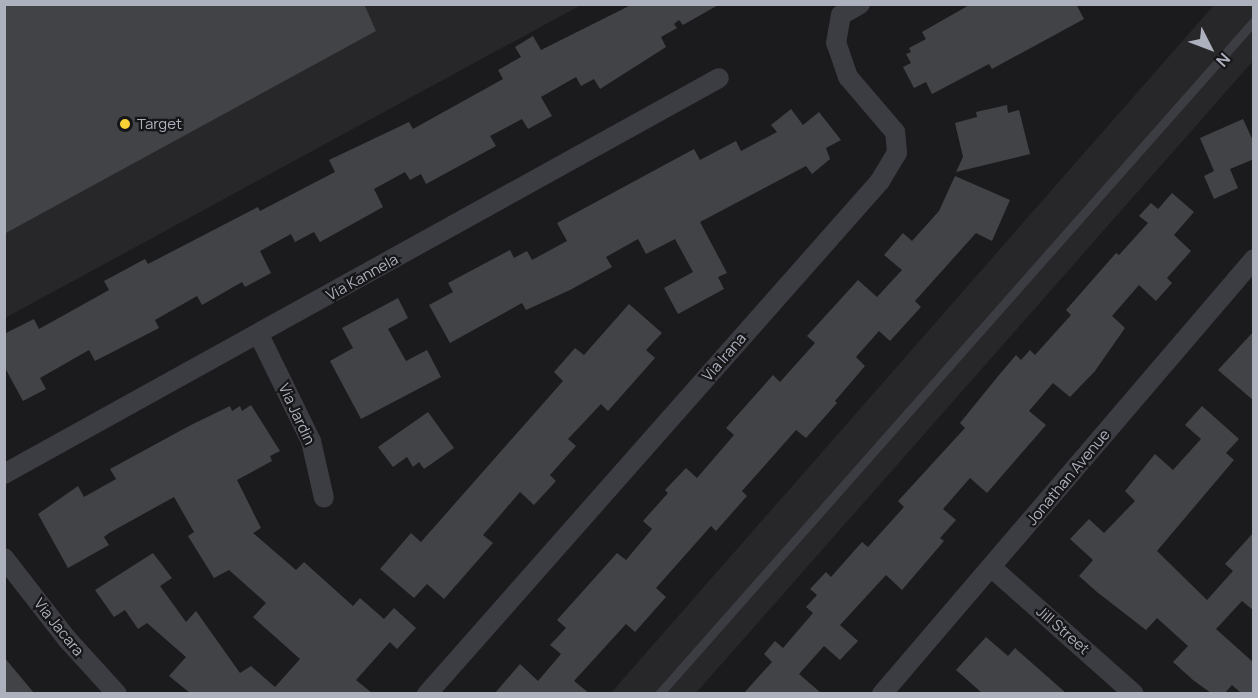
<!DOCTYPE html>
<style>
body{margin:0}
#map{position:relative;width:1258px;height:698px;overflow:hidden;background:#1b1b1d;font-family:Manrope,sans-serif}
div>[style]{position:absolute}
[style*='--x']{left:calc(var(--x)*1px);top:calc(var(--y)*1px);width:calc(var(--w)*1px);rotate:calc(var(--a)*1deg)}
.built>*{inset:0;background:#27272a}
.building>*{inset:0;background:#424347}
.lane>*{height:9px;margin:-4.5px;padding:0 4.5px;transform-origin:4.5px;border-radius:4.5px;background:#3c3c43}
.street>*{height:20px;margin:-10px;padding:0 10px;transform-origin:10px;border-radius:10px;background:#3c3c43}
.dots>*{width:16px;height:16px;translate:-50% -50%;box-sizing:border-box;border:3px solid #161618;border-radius:50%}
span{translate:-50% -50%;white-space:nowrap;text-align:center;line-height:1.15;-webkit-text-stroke:4.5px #161618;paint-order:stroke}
.poi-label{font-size:15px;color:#adb0bd}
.left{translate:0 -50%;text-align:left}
.street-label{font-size:15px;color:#adb0bd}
.frame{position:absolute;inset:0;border:6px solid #adb0bd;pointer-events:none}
.north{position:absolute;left:1180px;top:18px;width:60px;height:60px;-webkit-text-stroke:4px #161618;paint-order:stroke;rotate:132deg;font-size:16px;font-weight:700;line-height:24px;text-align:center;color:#adb0bd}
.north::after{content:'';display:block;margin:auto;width:21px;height:27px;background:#adb0bd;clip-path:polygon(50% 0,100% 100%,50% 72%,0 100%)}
</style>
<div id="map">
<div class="built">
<i style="clip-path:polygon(5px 5px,581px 5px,5px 318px)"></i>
<i style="clip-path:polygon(1214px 5px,1253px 5px,1253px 61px,696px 693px,610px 694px)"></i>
</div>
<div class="building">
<i style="clip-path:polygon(4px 4px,364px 4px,376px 31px,4px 234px)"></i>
<i style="clip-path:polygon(633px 4px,720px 4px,683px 25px,679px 20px,674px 24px,677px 28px,661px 37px,666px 47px,600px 89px,594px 79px,581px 86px,576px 77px,541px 97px,552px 116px,528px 129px,522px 119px,490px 136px,496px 146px,426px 184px,421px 174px,410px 180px,405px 172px,374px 189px,383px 207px,320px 242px,314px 232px,295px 242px,291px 234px,260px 251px,271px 273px,245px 287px,242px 282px,202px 305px,197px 296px,155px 320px,159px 328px,95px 361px,89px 350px,40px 378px,46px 389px,23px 401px,4px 366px,4px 334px,34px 319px,39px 329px,109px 290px,104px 281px,145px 259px,148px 264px,258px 207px,260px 211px,335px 172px,329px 160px,409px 122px,413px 129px,503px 79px,498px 70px,521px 57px,515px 47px,533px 36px,541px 50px)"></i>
<i style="clip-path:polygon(971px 4px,1076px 4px,1084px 19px,992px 69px,989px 64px,932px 94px,926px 82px,914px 88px,903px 67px,911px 63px,906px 54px,911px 52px,909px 48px,926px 39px,922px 32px)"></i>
<i style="clip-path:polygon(1007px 105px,1008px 113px,1019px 110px,1030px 154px,956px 172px,963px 157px,955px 123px,977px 117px,976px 112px)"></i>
<i style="clip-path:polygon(791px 109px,803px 125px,819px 112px,841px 140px,826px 148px,830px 159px,812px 174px,806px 166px,700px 222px,727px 273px,718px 277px,724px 289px,678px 314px,664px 288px,693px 272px,675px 239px,646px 254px,638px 239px,606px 257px,612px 267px,570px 290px,526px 310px,522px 303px,450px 343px,429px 305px,453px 292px,448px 283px,510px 250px,514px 258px,527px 251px,532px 260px,567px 241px,557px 223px,694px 149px,700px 160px,736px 141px,741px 151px,777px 132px,771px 125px)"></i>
<i style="clip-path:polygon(1243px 119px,1254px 143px,1254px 159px,1230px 169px,1238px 188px,1214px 199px,1204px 176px,1214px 171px,1200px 138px)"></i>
<i style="clip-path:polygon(955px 176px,1010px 200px,992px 241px,976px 233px,915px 301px,921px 307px,890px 341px,879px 331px,856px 357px,865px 366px,835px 401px,837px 403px,806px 438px,796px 430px,742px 491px,747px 496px,716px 531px,711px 526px,656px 588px,666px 597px,635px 632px,626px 624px,574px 681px,589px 693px,495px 693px,520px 664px,538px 681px,561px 654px,550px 645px,566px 628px,557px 620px,617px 553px,626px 560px,652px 529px,643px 521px,668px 493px,665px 490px,686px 468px,697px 478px,734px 435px,726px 428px,773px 375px,780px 382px,815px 343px,807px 336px,858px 280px,877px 297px,902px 270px,884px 255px,903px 233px,912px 241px,939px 211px)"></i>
<i style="clip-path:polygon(1172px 193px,1194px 212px,1174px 235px,1191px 251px,1167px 278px,1172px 283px,1156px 301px,1139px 285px,1112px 316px,1125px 328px,1095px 371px,1070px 397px,1053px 383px,1029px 411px,1046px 425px,987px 493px,970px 478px,943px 509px,956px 520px,940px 538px,944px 541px,902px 590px,886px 575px,840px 625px,858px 641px,840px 660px,824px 646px,799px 674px,821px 693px,744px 693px,772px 662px,764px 654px,775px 641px,783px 648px,813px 613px,806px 607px,817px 595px,810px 589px,826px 572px,831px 577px,862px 542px,868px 547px,904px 507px,898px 501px,965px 428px,960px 423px,999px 375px,1016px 355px,1021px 360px,1030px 350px,1035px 355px,1071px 315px,1066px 310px,1116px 253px,1119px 255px,1148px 223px,1139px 216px,1151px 203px,1158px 209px)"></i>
<i style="clip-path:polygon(398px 298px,408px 318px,388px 329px,406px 361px,427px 350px,441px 377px,361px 419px,330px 361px,353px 348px,342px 328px)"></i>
<i style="clip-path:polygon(629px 304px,662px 333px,646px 350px,655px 358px,608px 411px,601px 404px,568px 439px,576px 446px,550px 475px,556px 481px,534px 505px,520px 492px,483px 535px,493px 543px,444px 599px,427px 584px,414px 598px,380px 569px,411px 533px,421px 542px,563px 381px,554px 372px,575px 348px,584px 355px)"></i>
<i style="clip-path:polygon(1254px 331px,1254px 401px,1218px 370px)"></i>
<i style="clip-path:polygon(251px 405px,280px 451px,270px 456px,272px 461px,237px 480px,261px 528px,253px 533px,296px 570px,304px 562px,353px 606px,360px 598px,384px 619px,394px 608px,416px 628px,397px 649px,390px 642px,356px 680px,372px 693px,190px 693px,169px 676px,186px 657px,147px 623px,138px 629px,125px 610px,114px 617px,95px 590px,153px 553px,172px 578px,160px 586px,186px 622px,196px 611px,240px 673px,251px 666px,275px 687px,300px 659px,253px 617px,266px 603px,229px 570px,214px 578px,188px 536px,194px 532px,174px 497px,109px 533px,104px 537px,109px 545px,68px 568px,38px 514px,78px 486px,84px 497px,116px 479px,110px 469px,189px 426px,230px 406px,232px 411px,240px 406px,242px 411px)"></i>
<i style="clip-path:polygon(1202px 406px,1239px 439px,1226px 453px,1234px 460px,1157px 551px,1207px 600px,1233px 571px,1225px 564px,1254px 532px,1254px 611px,1242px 601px,1216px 629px,1254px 663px,1254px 693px,1241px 693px,1232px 685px,1225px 693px,1211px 693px,1193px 680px,1173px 662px,1188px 646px,1157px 618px,1146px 630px,1097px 592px,1079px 576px,1093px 560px,1070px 539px,1089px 519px,1104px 533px,1135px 501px,1125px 491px,1155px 454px,1173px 470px,1201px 439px,1185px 425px)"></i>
<i style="clip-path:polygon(428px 412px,454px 448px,424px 469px,419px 462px,413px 467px,407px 457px,393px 467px,378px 447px)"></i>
<i style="clip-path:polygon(986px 637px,1008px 656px,1015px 648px,1066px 693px,982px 693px,956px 670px)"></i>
<i style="clip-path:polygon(4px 657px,34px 693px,4px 693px)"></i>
</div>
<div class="lane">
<i style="--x:659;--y:694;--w:898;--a:-48.52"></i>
</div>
<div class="street">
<i style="--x:259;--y:335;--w:118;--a:63.9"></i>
<i style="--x:311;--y:441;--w:58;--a:77.2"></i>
<i style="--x:4;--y:474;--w:817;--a:-28.98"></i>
<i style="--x:4;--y:558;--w:103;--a:52.1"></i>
<i style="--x:67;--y:639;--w:74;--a:47.7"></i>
<i style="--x:991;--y:567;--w:191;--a:41.6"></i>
<i style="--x:427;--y:694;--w:684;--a:-48.55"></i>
<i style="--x:880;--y:181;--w:33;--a:-59"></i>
<i style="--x:897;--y:153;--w:21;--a:-95"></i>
<i style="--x:895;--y:132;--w:72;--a:-130.5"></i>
<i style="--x:848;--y:77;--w:36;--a:-109"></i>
<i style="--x:836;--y:43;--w:28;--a:-80"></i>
<i style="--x:841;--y:15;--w:22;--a:-30"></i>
<i style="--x:882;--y:694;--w:572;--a:-49.46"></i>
</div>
<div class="dots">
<i style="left:125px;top:124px;background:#fad236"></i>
</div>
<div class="poi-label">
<span class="left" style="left:137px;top:124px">Target</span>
</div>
<div class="street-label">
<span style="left:362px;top:277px;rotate:-29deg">Via Kannela</span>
<span style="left:724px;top:357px;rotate:-49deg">Via Irana</span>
<span style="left:297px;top:414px;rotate:65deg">Via Jardin</span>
<span style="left:1068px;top:477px;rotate:-50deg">Jonathan Avenue</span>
<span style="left:59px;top:627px;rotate:51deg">Via Jacara</span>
<span style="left:1063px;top:630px;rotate:41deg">Jill Street</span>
</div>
<div class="frame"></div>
<div class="north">N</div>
</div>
